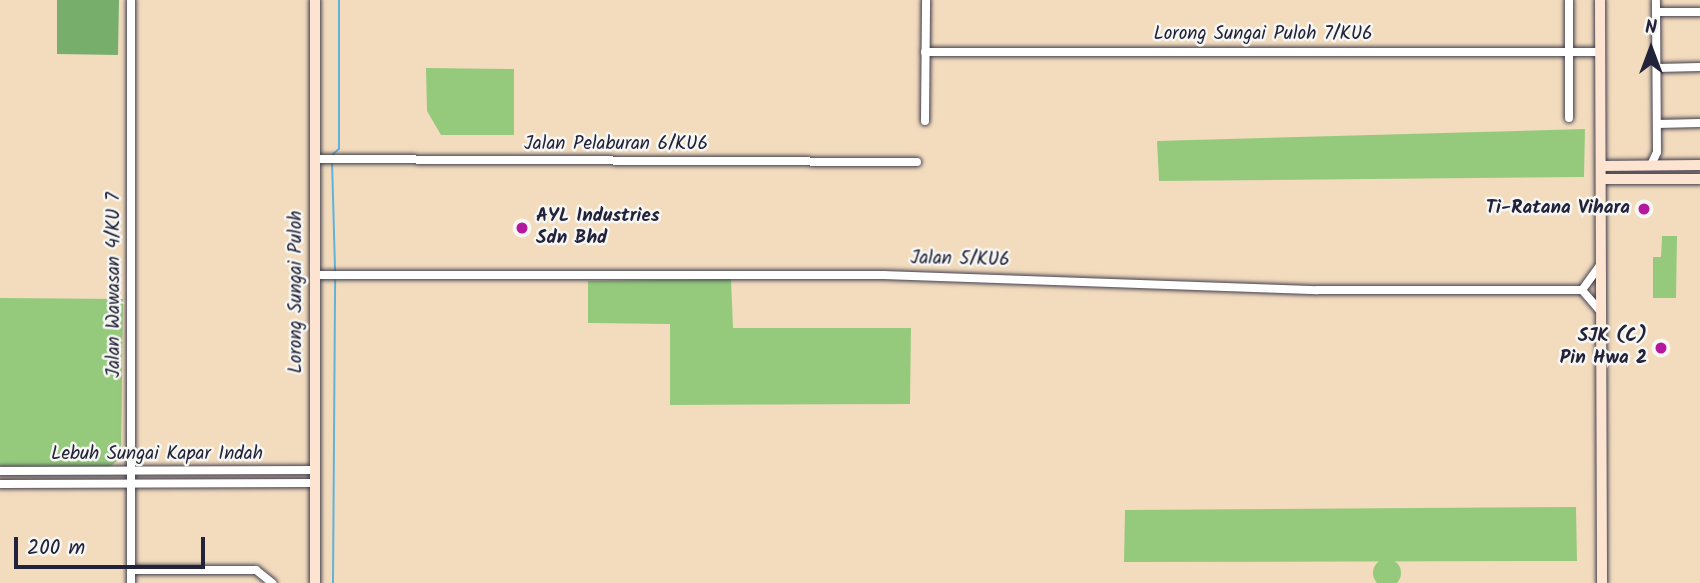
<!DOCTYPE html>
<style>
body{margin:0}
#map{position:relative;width:1700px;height:583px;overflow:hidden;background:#f3dcbe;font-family:Kalam,sans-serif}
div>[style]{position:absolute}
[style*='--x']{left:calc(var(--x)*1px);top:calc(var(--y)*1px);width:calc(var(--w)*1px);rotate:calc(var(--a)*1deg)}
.green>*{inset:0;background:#95ca7c}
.round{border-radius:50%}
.forest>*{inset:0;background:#78ae6c}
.stream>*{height:2px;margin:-1px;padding:0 1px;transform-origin:1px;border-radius:1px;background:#61b2dc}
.roads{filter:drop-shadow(0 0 2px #413e4f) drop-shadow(0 0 2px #413e4f)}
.street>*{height:8px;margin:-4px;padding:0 4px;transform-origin:4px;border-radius:4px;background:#fff}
.secondary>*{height:10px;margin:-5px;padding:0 5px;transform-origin:5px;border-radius:5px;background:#fde4d1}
.dots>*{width:19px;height:19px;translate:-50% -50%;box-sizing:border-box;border:4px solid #f6f6f2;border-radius:50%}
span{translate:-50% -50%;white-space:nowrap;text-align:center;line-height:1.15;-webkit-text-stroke:5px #f6f6f2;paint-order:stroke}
.street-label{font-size:19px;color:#22223b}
.poi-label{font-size:19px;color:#22223b;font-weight:700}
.right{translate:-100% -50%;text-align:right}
.left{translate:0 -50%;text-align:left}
.north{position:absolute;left:1616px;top:14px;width:70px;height:70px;-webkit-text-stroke:5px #f6f6f2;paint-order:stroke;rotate:0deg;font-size:19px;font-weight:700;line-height:28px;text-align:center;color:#22223b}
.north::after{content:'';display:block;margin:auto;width:24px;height:32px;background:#22223b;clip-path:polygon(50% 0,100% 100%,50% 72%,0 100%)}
.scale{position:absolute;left:14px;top:537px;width:191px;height:32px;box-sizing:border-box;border:4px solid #22223b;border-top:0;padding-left:9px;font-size:21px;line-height:24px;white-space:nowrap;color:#22223b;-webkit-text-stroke:5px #f6f6f2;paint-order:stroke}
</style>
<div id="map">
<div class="green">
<i style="clip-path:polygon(426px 68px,514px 69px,514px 135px,441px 135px,427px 111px)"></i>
<i style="clip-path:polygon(1585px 129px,1584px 177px,1159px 181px,1157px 141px)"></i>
<i style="clip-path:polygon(1662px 236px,1677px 236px,1676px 298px,1653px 298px,1653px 257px,1661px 257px)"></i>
<i style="clip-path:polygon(731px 279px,733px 328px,911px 328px,910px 404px,670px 405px,670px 324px,588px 323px,588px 281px)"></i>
<i style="clip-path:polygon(0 298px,123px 299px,121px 457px,110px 467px,0 466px)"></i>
<i style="clip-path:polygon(1576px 507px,1577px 561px,1124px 562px,1125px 510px)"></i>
<i class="round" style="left:1373px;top:559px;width:28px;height:28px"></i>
</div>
<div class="forest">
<i style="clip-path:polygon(57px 0,119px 0,118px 55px,57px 54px)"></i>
</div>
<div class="stream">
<i style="--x:332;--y:155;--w:9;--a:-41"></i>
<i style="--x:339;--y:149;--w:149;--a:-90"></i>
<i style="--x:332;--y:161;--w:110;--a:88.4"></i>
<i style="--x:333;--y:583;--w:303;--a:-89.6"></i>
</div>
<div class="roads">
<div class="street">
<i style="--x:1656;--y:12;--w:44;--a:0"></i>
<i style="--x:925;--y:52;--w:675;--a:0"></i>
<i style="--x:1657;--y:68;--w:43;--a:-1.3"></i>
<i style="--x:1569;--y:118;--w:118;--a:-90"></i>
<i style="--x:925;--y:121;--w:121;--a:-89.5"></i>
<i style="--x:1657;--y:124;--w:43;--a:-1.3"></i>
<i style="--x:315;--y:159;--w:602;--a:0.29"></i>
<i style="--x:1651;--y:165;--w:14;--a:-65"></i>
<i style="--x:1657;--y:152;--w:152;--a:-90.4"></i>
<i style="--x:315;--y:275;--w:568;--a:0"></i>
<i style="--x:883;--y:275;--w:435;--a:2"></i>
<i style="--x:1318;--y:290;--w:264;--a:0"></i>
<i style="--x:1582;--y:290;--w:29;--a:-54"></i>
<i style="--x:1582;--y:290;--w:28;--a:49"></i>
<i style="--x:0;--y:471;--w:315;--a:-0.2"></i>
<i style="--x:0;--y:484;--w:315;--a:-0.2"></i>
<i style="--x:131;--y:570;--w:125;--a:0"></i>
<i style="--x:256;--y:570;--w:21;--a:39"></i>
<i style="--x:131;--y:583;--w:583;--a:-90"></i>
</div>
<div class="secondary">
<i style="--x:315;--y:0;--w:583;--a:90"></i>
<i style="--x:1600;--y:0;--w:583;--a:89.8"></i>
<i style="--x:1601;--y:166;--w:99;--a:-0.6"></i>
<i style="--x:1601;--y:179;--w:99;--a:0"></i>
</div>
</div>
<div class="dots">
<i style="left:1644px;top:209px;background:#b5179e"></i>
<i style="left:522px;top:228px;background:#b5179e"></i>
<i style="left:1661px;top:348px;background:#b5179e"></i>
</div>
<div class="street-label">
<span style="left:1263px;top:35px">Lorong Sungai Puloh 7/KU6</span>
<span style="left:616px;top:145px">Jalan Pelaburan 6/KU6</span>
<span style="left:960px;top:260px;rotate:1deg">Jalan 5/KU6</span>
<span style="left:115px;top:285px;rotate:-90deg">Jalan Wawasan 4/KU 7</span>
<span style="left:297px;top:292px;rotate:-90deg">Lorong Sungai Puloh</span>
<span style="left:157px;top:455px">Lebuh Sungai Kapar Indah</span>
</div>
<div class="poi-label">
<span class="right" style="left:1630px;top:209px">Ti-Ratana Vihara</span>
<span class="left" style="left:536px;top:228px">AYL Industries<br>Sdn Bhd</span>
<span class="right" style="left:1647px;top:348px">SJK (C)<br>Pin Hwa 2</span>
</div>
<div class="north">N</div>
<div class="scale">200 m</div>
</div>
